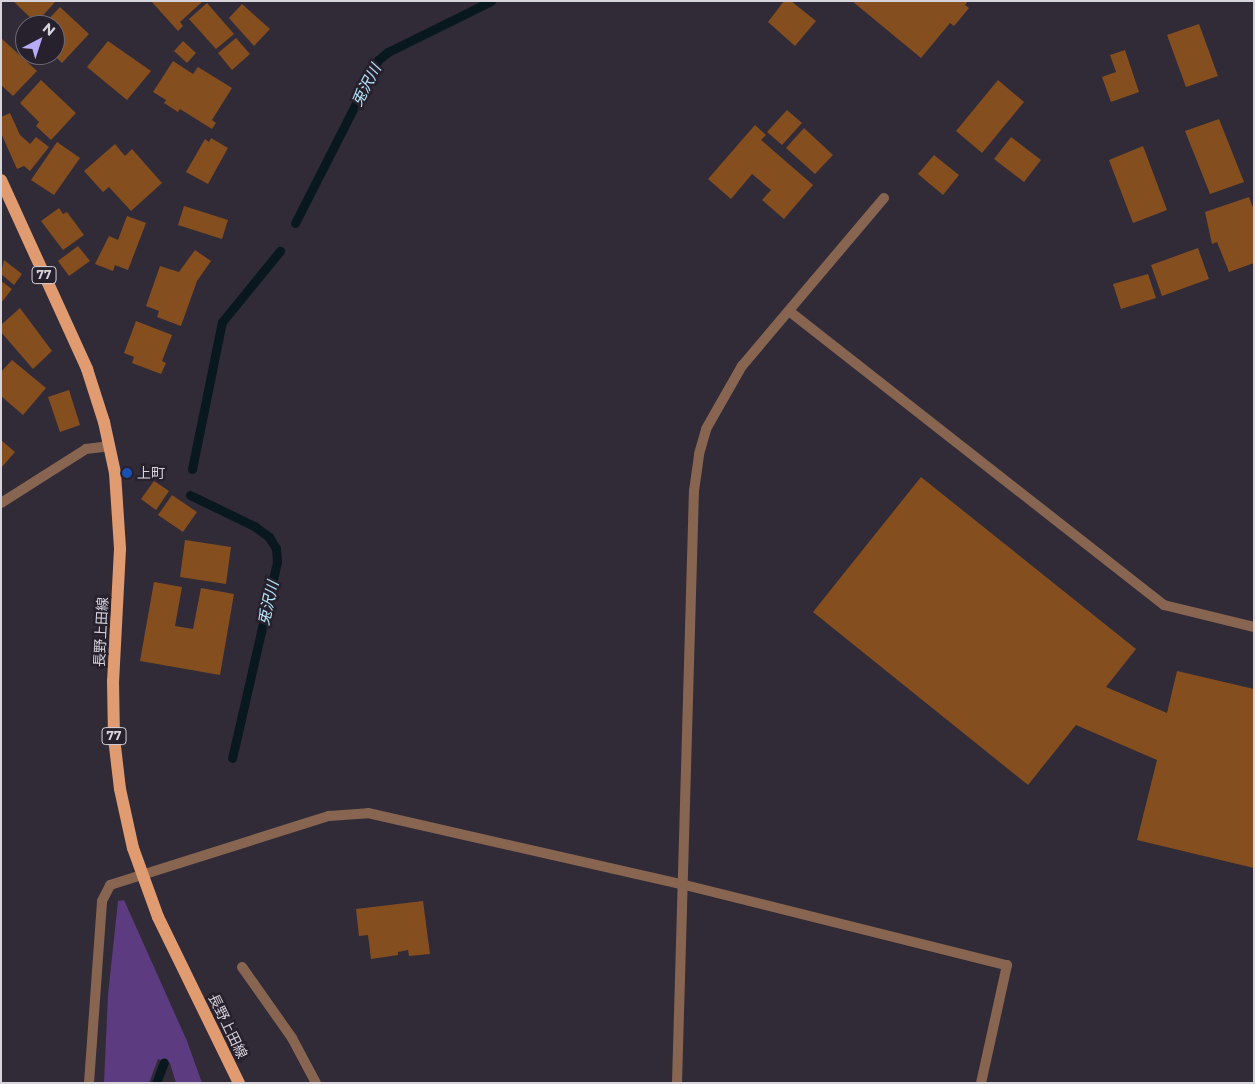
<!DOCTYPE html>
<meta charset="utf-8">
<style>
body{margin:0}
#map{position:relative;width:1255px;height:1084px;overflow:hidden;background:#312b37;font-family:Montserrat,"Noto Sans JP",sans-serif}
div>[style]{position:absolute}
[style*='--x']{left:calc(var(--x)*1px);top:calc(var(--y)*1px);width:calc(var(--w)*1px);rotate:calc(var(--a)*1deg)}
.green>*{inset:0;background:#5d3b80}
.stream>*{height:9px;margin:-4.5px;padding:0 4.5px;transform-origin:4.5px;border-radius:4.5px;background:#09181e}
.building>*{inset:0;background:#854e1f}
.minor>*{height:10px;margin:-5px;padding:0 5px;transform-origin:5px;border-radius:5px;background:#886551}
.tertiary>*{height:10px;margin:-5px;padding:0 5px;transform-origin:5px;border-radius:5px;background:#886551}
.primary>*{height:12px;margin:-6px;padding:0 6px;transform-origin:6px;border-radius:6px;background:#e19b70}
.dots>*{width:14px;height:14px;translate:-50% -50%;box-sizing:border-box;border:2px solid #27212d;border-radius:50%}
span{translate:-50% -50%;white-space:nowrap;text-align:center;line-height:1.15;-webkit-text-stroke:5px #27212d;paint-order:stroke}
.shield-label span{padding:1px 4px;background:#27212d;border:1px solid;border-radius:4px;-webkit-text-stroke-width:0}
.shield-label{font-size:12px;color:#d7d4dc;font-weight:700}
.poi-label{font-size:14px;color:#d7d4dc}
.left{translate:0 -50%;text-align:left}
.street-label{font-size:14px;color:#d7d4dc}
.water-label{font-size:15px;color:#b5e8fe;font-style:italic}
.frame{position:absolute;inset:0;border:2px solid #d7d4dc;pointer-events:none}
.north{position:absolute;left:15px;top:15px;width:50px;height:50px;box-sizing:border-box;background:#27212d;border:1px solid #6d6973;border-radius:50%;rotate:40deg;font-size:14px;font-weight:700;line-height:20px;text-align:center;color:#d7d4dc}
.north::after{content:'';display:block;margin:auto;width:18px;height:22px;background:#b8abf7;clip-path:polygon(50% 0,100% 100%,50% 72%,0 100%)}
</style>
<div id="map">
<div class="green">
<i style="clip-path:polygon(124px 900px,187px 1041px,202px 1083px,176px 1083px,170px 1063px,158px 1059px,149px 1083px,104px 1083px,108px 995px,118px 901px)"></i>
</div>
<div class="stream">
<i style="--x:295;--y:223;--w:183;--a:-63"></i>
<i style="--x:378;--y:60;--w:13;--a:-39"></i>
<i style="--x:388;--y:52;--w:115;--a:-26.3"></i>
<i style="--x:192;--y:469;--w:150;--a:-78.5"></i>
<i style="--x:222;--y:322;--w:92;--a:-50.8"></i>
<i style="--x:190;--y:495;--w:71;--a:25.8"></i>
<i style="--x:254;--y:526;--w:19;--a:36"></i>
<i style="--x:269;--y:537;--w:13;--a:58"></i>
<i style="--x:276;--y:548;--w:14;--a:86"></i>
<i style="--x:277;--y:562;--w:201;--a:102.9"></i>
<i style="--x:156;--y:1083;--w:22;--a:-69"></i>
</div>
<div class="building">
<i style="clip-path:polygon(13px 1px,56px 1px,36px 23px)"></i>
<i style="clip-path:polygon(151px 1px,203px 1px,180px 22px,183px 26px,178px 31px)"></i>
<i style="clip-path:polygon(784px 1px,791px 1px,816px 21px,795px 46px,768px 22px)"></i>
<i style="clip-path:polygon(852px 1px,968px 1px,965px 5px,969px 8px,954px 26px,950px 23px,921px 58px)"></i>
<i style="clip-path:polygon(207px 3px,234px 34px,216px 49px,189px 19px)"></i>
<i style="clip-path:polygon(242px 4px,270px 29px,254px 46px,229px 18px)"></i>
<i style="clip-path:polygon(60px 7px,89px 34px,62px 63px,55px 56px,55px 25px,43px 25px)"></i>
<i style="clip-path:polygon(1199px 24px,1218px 76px,1186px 87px,1167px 35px)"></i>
<i style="clip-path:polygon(1px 38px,37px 71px,13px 96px,1px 85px)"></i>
<i style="clip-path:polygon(236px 38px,250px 54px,232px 70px,218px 53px)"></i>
<i style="clip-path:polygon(108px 41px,151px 71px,127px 100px,87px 67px)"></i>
<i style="clip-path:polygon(183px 41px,196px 53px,187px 63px,174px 51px)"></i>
<i style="clip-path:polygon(1125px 50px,1139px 92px,1111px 102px,1102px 77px,1116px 72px,1110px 55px)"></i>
<i style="clip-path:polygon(173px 61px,193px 74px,198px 67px,232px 88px,212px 120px,216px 123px,212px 129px,180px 109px,178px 112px,164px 103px,166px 100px,153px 92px)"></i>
<i style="clip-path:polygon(41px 80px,76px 113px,51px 140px,36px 126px,39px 122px,20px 103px)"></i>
<i style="clip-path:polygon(998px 80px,1024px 102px,982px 153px,956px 131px)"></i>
<i style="clip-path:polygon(787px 110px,802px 123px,782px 145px,767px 132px)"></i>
<i style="clip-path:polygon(10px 113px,20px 135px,30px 144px,36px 137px,49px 147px,30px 171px,24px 166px,17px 169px,1px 133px,1px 117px)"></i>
<i style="clip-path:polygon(1219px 119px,1244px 182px,1210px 194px,1185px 131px)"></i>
<i style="clip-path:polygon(755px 125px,766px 135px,761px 140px,813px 185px,784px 219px,762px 200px,771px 190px,752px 174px,731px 199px,708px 179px)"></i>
<i style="clip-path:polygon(804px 128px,833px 155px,815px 174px,786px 148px)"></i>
<i style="clip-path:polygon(1011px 137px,1041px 160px,1024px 182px,994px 159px)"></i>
<i style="clip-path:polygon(211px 138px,228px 148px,208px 184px,186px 172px,205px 139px,209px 142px)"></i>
<i style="clip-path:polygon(57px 142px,80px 158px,54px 195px,31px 180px)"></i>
<i style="clip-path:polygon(115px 144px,125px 156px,132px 149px,162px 183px,131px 211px,109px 187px,103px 192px,84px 171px)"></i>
<i style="clip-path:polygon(1143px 146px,1167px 210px,1133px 223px,1109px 160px)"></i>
<i style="clip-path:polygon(934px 155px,959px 175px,943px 195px,918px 174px)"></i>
<i style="clip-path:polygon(1249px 197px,1254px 210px,1254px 263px,1229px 272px,1217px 242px,1212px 244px,1205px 212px)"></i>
<i style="clip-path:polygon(184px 206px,228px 220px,222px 239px,178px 225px)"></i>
<i style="clip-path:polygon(59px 208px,63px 214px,67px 212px,84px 235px,63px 250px,41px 221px)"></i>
<i style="clip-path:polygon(127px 216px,146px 223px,128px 270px,115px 265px,113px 271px,95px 264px,109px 236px,118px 240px)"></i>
<i style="clip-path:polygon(78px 246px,90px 261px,69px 276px,58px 261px)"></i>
<i style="clip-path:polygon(1198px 248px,1209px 279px,1162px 296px,1151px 265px)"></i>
<i style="clip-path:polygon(195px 250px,211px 261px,197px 281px,181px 326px,157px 317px,159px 311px,146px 306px,160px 266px,179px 272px)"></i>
<i style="clip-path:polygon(4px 260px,22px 274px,14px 285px,1px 274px)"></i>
<i style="clip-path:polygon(1148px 274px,1156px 298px,1121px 309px,1113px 284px)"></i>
<i style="clip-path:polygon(1px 281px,12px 289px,1px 303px)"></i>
<i style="clip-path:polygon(20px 308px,52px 351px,33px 369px,1px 332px,1px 325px)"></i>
<i style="clip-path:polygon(136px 321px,172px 335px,162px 361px,166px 363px,161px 374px,132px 363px,134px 357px,124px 353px)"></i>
<i style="clip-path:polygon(12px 360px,46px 388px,23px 415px,1px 396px,1px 372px)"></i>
<i style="clip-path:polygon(69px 390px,80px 425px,60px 432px,48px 397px)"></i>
<i style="clip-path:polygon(1px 440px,15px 452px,1px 468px)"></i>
<i style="clip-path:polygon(921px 477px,1136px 649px,1106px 687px,1167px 713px,1177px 671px,1254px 689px,1254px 868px,1137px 840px,1157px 760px,1076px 725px,1028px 785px,813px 612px)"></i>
<i style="clip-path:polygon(154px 481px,169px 491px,156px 510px,141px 499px)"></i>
<i style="clip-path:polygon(172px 495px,197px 512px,183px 532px,158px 515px)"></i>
<i style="clip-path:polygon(185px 540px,231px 547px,226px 584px,180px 577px)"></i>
<i style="clip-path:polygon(154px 582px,182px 587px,175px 626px,193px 629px,201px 588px,234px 594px,220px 675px,140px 661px)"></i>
<i style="clip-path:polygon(423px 901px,430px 954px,409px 956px,408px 950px,398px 952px,398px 955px,371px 959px,368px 935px,359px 936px,356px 909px)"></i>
</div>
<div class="minor">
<i style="--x:789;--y:311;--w:477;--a:38.1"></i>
<i style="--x:1164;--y:605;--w:93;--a:13.7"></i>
<i style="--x:1;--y:503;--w:101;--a:-32.4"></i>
<i style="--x:86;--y:449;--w:23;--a:-7"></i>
<i style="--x:242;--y:967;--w:87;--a:54.8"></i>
<i style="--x:292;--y:1038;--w:51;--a:61.9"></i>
<i style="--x:89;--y:1083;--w:182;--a:-85.9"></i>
<i style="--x:102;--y:901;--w:18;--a:-63"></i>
<i style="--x:110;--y:885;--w:230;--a:-17.5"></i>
<i style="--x:329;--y:816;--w:39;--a:-4"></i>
<i style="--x:368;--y:813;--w:321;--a:12.8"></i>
<i style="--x:681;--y:884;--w:336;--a:14"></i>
<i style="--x:1007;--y:965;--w:121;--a:102.4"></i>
</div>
<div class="tertiary">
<i style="--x:677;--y:1083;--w:592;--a:-88.36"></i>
<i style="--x:694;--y:491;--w:37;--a:-82"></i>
<i style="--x:699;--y:454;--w:26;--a:-74"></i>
<i style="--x:706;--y:429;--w:73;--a:-60.3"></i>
<i style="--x:742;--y:366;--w:220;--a:-49.8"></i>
</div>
<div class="primary">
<i style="--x:1;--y:180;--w:208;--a:65.5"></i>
<i style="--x:87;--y:369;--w:56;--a:72.2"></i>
<i style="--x:104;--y:422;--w:52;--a:77.8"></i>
<i style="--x:115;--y:473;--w:76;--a:86.2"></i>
<i style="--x:120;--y:549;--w:132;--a:93"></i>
<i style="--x:113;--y:681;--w:57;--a:89"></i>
<i style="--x:114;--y:738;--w:51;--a:83.3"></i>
<i style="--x:120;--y:789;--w:60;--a:77.6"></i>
<i style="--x:133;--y:848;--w:73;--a:70.1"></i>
<i style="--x:158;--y:917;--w:185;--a:64"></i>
</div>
<div class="dots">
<i style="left:127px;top:473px;background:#1a4fb4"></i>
</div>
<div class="shield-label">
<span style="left:44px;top:275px">77</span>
<span style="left:114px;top:736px">77</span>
</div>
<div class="poi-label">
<span class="left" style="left:137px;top:473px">上町</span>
</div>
<div class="street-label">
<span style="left:101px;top:632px;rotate:-87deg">長野上田線</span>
<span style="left:228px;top:1026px;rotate:64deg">長野上田線</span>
</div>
<div class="water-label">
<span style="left:366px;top:85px;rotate:-62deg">兎沢川</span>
<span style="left:268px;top:603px;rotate:-77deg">兎沢川</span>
</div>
<div class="frame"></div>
<div class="north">N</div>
</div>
